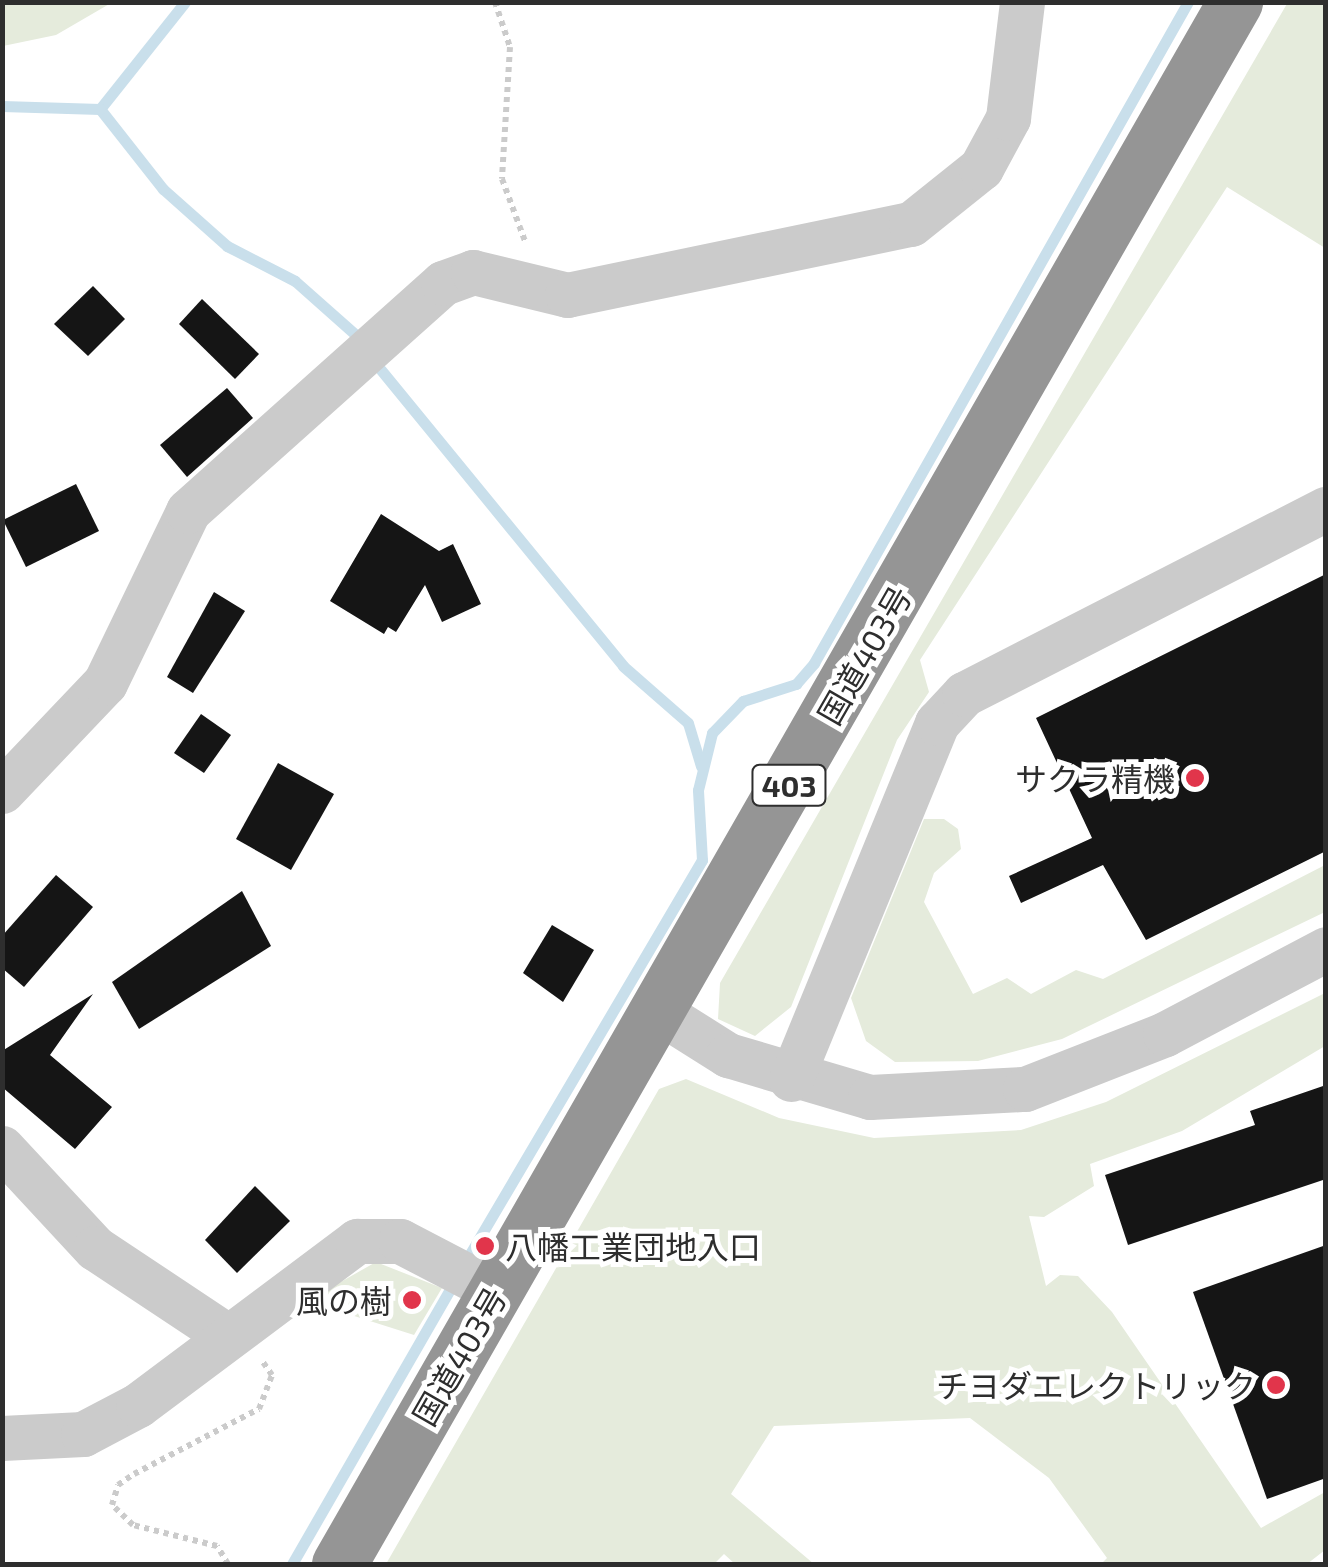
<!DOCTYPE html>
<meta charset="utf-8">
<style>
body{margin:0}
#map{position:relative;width:1328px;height:1567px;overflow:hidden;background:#fff;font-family:"Exo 2","Noto Sans JP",sans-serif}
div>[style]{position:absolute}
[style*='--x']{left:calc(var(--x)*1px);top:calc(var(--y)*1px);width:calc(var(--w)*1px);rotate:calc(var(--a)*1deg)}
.green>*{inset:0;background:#e5ebdc}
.stream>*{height:11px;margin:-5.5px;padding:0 5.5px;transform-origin:5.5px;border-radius:5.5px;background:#c9dfeb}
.building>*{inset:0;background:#151515}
.path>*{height:6px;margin-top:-3px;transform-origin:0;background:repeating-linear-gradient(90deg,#cbcbcb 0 5px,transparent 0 10px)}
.minor>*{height:45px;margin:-22.5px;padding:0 22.5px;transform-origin:22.5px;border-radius:22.5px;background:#cbcbcb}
.highway>*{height:55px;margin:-27.5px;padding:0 27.5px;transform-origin:27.5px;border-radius:27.5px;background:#959595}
.dots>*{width:28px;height:28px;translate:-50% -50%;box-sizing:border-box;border:5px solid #fff;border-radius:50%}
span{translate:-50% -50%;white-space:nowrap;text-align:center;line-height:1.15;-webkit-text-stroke:10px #fff;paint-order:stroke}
.shield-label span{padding:2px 8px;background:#fff;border:2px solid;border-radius:8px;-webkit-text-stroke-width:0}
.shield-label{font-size:30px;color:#2e2e2e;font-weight:700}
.street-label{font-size:32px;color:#2e2e2e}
.poi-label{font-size:32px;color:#2e2e2e}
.right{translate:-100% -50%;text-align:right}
.left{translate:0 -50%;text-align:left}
.frame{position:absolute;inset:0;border:5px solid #2e2e2e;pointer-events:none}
</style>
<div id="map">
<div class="green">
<i style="clip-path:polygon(1288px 2px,1325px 3px,1325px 248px,1227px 187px,920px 660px,929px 692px,897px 740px,791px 1007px,755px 1036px,718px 1019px,720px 983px)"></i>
<i style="clip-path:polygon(2px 3px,3px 2px,111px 3px,56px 35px,3px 46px)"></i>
<i style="clip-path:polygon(924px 819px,944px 819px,958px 829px,961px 849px,934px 873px,924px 902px,973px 994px,1007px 978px,1031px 994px,1076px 970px,1103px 979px,1325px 865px,1325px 912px,1062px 1039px,978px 1061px,895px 1062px,866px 1041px,851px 998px)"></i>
<i style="clip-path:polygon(1325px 993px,1325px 1046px,1182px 1131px,1090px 1164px,1094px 1186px,1044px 1217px,1029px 1216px,1046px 1286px,1060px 1275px,1078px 1276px,1112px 1312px,1261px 1528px,1325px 1492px,1325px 1550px,1307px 1564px,1101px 1564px,1107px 1558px,1049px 1478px,970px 1418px,774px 1426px,731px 1494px,814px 1564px,735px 1564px,724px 1554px,714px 1564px,386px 1564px,659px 1089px,686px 1079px,779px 1118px,874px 1138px,1021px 1130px,1106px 1102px)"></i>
<i style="clip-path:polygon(376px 1262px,442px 1288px,414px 1335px,307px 1301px)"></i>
</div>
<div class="stream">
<i style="--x:185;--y:2;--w:137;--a:128.5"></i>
<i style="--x:100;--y:109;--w:102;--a:51.8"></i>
<i style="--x:163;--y:189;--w:86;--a:41.7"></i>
<i style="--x:227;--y:246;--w:76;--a:27.2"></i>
<i style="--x:295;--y:281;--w:80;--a:41.5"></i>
<i style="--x:2;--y:106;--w:98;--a:1.8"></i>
<i style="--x:381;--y:370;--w:382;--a:50.7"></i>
<i style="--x:623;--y:666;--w:86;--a:41.2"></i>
<i style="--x:688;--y:723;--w:45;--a:73.2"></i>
<i style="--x:464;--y:1264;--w:469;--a:-59.5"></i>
<i style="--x:702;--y:860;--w:70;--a:-93.3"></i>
<i style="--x:698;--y:790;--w:59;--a:-76.2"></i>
<i style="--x:712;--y:733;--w:45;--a:-45.9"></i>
<i style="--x:743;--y:701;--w:56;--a:-17.8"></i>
<i style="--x:796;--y:684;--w:28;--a:-49"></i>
<i style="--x:814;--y:663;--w:759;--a:-60.5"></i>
<i style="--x:292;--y:1564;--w:327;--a:-60.1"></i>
</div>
<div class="building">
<i style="clip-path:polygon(93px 286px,125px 319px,88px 356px,54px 324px)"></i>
<i style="clip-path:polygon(202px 299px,259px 354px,235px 379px,179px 324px)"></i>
<i style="clip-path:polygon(227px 388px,253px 418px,187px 477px,160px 445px)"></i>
<i style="clip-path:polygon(76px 484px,99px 531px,26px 567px,3px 520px)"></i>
<i style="clip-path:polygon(381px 514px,439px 551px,453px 544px,481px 604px,442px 622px,425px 585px,396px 632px,388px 627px,384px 634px,330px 601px)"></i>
<i style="clip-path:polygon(1326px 574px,1326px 851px,1146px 940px,1103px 865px,1021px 903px,1009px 876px,1092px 838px,1036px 718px)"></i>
<i style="clip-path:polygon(214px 592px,245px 611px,193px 693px,167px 677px)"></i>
<i style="clip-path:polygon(201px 714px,231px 735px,204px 773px,174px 753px)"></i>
<i style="clip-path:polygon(278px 763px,334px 794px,291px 870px,236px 839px)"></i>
<i style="clip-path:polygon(56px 875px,93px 907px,24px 987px,2px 968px,2px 936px)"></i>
<i style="clip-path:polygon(242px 891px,271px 946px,139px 1029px,112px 982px)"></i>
<i style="clip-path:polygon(552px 925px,594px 950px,563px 1002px,523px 973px)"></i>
<i style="clip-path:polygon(93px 994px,50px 1055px,112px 1107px,75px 1149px,2px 1087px,2px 1051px)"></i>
<i style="clip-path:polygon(1326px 1085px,1326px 1179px,1128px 1245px,1105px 1175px,1255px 1125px,1250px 1111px)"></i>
<i style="clip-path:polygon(255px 1186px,290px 1221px,237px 1273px,205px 1240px)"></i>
<i style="clip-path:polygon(1326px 1245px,1326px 1478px,1267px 1499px,1193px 1292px)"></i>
</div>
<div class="path">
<i style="--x:495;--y:2;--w:47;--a:71.6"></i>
<i style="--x:510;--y:47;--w:132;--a:93.5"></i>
<i style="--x:502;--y:179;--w:69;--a:69.7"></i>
<i style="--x:228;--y:1564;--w:21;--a:-121"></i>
<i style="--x:217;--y:1546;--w:87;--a:-166"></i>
<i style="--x:133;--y:1525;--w:29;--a:-136"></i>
<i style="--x:112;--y:1505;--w:21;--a:-73"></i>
<i style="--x:118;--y:1485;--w:19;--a:-35"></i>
<i style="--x:134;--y:1474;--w:141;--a:-27.5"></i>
<i style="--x:259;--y:1409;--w:36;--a:-69"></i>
<i style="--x:272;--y:1375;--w:16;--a:-125"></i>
</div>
<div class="minor">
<i style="--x:2;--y:791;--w:149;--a:-46.4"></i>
<i style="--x:105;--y:683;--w:191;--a:-64.2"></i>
<i style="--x:188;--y:511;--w:342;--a:-41.8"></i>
<i style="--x:443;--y:283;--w:32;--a:-20"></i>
<i style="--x:473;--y:272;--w:97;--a:13.7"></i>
<i style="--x:567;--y:295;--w:351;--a:-11.7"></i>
<i style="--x:911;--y:224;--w:90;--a:-38.7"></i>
<i style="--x:981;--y:168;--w:57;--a:-61.6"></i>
<i style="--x:1008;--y:118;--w:117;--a:-83.1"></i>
<i style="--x:658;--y:1011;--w:83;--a:32.2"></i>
<i style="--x:728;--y:1055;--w:148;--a:16.5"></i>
<i style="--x:870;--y:1097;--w:155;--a:-3"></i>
<i style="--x:1025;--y:1089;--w:150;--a:-21.4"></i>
<i style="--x:1165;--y:1034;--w:182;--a:-27.8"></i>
<i style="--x:791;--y:1079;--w:385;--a:-67.7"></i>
<i style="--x:937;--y:723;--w:40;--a:-47"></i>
<i style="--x:964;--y:694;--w:407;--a:-27.1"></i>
<i style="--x:2;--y:1148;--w:137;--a:47.1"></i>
<i style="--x:95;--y:1248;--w:157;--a:33.6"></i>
<i style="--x:2;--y:1438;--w:81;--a:-2.8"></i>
<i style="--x:83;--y:1434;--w:62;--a:-27.8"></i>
<i style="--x:138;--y:1405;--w:274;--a:-36.8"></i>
<i style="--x:357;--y:1241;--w:43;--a:0"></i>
<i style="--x:400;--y:1241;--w:108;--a:27.5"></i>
</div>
<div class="highway">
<i style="--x:339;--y:1564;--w:1801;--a:-60.16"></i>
</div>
<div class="dots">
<i style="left:1195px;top:778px;background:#e1354b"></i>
<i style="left:485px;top:1246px;background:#e1354b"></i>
<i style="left:412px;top:1300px;background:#e1354b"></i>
<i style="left:1276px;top:1385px;background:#e1354b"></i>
</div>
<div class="shield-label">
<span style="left:789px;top:785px">403</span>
</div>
<div class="street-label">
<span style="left:864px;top:655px;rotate:-60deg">国道403号</span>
<span style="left:459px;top:1356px;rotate:-60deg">国道403号</span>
</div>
<div class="poi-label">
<span class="right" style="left:1175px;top:778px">サクラ精機</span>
<span class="left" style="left:505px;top:1246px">八幡工業団地入口</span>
<span class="right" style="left:392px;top:1300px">風の樹</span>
<span class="right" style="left:1256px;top:1385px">チヨダエレクトリック</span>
</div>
<div class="frame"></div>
</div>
